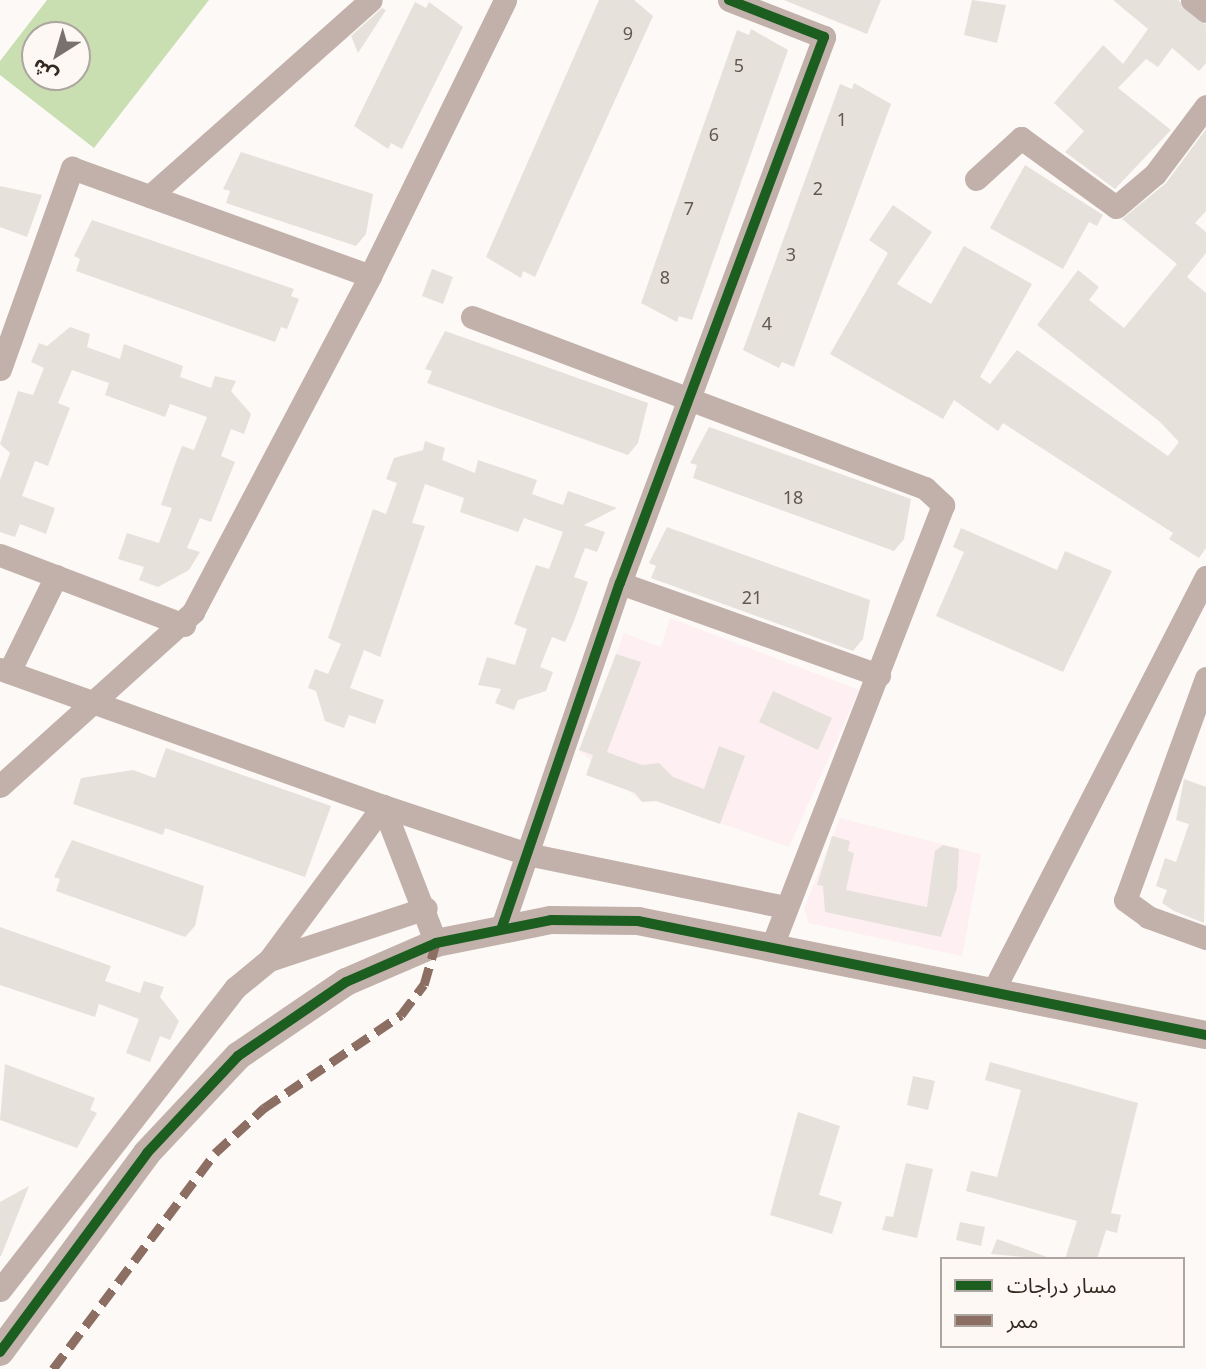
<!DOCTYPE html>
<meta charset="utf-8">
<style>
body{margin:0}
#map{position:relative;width:1206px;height:1369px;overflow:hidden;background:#fcf9f6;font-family:"Noto Sans","Noto Sans Arabic",sans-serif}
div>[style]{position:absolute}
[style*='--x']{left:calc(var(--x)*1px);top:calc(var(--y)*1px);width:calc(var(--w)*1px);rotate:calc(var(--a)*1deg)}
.education>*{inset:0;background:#fef0f2}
.forest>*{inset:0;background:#c9dfb2}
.building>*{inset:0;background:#e7e1db}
.minor>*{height:23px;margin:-11.5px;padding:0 11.5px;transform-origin:11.5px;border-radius:11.5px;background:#c2b0aa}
.tertiary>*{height:28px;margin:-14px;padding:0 14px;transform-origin:14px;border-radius:14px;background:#c2b0aa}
.quiet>*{height:9px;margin-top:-4.5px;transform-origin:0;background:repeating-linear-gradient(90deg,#8d6e63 0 18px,transparent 0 27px)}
.cycleway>*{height:10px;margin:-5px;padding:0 5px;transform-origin:5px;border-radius:5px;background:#1b5e20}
span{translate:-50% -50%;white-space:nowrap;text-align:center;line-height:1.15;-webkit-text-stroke:5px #fef8f4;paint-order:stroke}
.number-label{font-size:18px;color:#615850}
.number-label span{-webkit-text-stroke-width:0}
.legend{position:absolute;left:940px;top:1257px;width:245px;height:91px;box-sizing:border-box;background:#fef8f4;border:2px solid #ada5a0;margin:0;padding:9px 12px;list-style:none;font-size:21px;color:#332921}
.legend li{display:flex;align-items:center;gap:14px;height:35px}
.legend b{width:35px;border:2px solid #ada5a0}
.north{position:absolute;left:21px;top:21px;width:70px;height:70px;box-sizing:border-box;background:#fef8f4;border:2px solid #ada5a0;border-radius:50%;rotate:217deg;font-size:19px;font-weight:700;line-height:28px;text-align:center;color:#332921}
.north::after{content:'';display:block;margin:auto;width:24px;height:32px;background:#79726c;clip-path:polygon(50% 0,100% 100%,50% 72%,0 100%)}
</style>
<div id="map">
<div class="education">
<i style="clip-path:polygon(670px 618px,859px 690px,789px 847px,656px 801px,642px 802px,579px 750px,624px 633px,661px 647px)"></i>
<i style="clip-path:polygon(840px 818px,981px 854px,962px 956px,809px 923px,804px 909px)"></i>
</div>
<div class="forest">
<i style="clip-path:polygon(evenodd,47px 0,209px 0,94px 148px,0 75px,0 61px,47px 0,35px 35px,77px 35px,77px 77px,35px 77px,35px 35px)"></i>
</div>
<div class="building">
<i style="clip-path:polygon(599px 0,634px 0,653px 16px,535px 277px,523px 271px,521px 278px,486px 257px)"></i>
<i style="clip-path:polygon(784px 0,881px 0,867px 34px)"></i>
<i style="clip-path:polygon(972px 0,1006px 5px,997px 43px,964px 35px)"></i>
<i style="clip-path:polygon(1113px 0,1178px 0,1206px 25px,1206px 63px,1199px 71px,1172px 48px,1158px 67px,1146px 59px,1118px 88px,1171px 130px,1115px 189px,1065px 152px,1084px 131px,1054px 103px,1103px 45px,1123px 64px,1148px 29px)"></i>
<i style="clip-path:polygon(415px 2px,426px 8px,429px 2px,463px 27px,402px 149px,391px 143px,388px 149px,354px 126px)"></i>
<i style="clip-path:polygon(382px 8px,386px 10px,358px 53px,351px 36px)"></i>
<i style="clip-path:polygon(751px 29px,788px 50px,692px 320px,679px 316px,677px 322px,641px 303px,737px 30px,749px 35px)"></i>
<i style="clip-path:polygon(854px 83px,891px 104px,794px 367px,782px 362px,779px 368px,743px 350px,840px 84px,852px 89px)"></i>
<i style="clip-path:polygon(1206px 129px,1206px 211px,1195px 223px,1206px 232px,1206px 253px,1187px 277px,1206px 293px,1206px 548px,1199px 558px,1169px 539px,1173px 533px,1003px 423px,998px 431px,954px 400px,943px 419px,830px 354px,888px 253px,869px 240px,893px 205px,932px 232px,897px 284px,931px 304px,964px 246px,1032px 284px,980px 377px,990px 384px,1017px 350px,1168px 456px,1179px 442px,1160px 422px,1037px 325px,1078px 270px,1099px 287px,1089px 300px,1124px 328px,1177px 264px,1122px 219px,1166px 183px)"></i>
<i style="clip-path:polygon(241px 152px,373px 194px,366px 234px,356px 246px,226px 203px,230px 191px,223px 189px)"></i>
<i style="clip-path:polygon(1025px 165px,1103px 215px,1097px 226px,1089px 222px,1063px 269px,990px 228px)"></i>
<i style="clip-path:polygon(0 186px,42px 195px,27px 237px,0 227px)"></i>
<i style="clip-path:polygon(92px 220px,294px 289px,291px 296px,299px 299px,287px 329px,281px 327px,275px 342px,76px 271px,80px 259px,74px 256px)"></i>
<i style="clip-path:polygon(432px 269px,453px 277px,443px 304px,422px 296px)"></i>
<i style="clip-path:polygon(70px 327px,90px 334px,87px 347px,120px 359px,124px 344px,183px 366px,180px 377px,211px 388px,215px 376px,236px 381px,231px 391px,251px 414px,244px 434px,231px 429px,221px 456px,235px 462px,211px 522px,200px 518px,187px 548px,200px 552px,189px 570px,158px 587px,139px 580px,144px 567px,118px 559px,127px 533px,159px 543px,172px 508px,161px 505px,174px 467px,182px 446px,194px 450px,207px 417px,170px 404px,165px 417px,105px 395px,109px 383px,72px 370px,58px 403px,70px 408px,55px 447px,48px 466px,35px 461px,22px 496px,55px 508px,46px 534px,20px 524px,15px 537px,0 532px,0 480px,10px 453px,0 444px,18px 391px,33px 395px,44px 368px,31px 362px,39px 343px,47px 346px)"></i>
<i style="clip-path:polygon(445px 331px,648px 403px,638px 443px,628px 455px,427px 383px,432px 371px,425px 369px)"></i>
<i style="clip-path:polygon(709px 427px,911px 499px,904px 539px,894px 551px,693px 478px,697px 465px,690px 463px)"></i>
<i style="clip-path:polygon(425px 441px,445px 448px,442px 460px,475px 473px,478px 460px,537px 480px,532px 494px,563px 505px,568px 491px,617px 508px,584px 525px,605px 532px,597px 552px,585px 548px,574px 577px,588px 582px,574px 621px,565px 642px,552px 637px,540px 667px,553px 672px,546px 691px,518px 700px,514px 710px,495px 703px,501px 689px,478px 685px,487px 657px,515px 665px,527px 629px,514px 624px,536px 565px,549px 569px,563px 532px,524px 518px,518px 532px,460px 512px,464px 498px,425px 484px,412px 523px,425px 526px,380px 657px,364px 650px,350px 688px,384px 700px,375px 724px,349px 715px,344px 728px,325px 721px,316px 691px,308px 688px,315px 669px,328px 674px,341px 644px,328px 638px,373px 509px,386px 514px,397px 483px,386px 479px,394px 458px,423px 450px)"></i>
<i style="clip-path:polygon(667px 527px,870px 600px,863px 639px,853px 651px,651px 578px,656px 566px,649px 563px)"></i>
<i style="clip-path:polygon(961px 528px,1057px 570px,1065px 551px,1112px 571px,1063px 672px,936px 616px,964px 552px,953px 547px)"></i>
<i style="clip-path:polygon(616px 654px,641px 662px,607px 752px,642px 765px,659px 763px,673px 777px,704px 789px,719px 746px,745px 756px,720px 824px,656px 801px,642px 802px,635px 793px,586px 775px,593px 755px,579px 750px)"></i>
<i style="clip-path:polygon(773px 691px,832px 718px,818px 750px,759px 722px)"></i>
<i style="clip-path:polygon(166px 748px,331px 806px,305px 877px,165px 828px,163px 835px,73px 804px,81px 778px,133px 770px,155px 778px)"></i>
<i style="clip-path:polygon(1184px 779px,1206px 787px,1204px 923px,1174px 911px,1162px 903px,1167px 890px,1156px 886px,1165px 858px,1176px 862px,1189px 824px,1176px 820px)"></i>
<i style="clip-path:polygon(832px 836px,850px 841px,848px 851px,854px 853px,846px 890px,927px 907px,935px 851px,943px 845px,959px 849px,957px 888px,941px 937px,825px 912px,823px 886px,817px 885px)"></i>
<i style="clip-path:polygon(72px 840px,204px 886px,195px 926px,185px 937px,56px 891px,60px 879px,54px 877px)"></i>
<i style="clip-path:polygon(0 927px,111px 966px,105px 981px,140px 993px,144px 981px,164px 987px,160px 997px,179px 1021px,170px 1040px,160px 1036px,150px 1062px,126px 1053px,139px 1019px,99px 1004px,95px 1017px,0 985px)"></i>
<i style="clip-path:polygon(990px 1062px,1138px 1103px,1111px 1213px,1121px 1215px,1117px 1233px,1106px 1230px,1097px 1259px,1065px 1259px,1077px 1221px,966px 1191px,971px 1171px,997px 1177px,1021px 1090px,985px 1080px)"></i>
<i style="clip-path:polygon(5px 1064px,95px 1098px,90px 1110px,97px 1113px,77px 1148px,0 1120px)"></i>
<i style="clip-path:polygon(913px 1076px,935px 1081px,928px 1110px,907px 1105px)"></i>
<i style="clip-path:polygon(798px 1112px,840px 1126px,819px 1195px,842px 1202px,832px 1234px,770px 1215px)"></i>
<i style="clip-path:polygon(906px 1163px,933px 1169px,917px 1238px,882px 1230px,886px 1216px,893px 1217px)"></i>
<i style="clip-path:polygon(29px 1186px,1px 1256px,0 1256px,0 1202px)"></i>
<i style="clip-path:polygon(960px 1222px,985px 1227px,981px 1246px,956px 1240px)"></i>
<i style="clip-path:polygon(997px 1239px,1047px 1257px,1047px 1259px,991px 1254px)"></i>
</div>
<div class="minor">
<i style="--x:1192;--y:0;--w:18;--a:38"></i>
<i style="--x:976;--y:179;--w:61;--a:-42.3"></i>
<i style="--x:1021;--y:138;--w:117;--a:36"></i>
<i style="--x:1116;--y:207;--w:51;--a:-40.2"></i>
<i style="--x:1155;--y:174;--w:85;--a:-53.1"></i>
<i style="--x:150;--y:196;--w:295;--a:-41.6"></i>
<i style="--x:472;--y:317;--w:484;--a:20.7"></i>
<i style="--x:925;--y:488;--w:25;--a:43"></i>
<i style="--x:943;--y:505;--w:473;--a:111.2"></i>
<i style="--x:0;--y:369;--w:214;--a:-70.3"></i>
<i style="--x:72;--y:168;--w:317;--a:19.9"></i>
<i style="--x:0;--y:555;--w:197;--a:20.8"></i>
<i style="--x:620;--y:583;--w:275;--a:19.6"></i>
<i style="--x:0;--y:669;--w:407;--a:19.7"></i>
<i style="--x:383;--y:806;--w:147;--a:68.9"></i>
<i style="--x:9;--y:672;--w:107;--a:-63.9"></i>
<i style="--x:1206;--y:678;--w:236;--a:110"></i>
<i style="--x:1125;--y:900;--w:29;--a:36"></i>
<i style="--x:1148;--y:917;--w:62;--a:19.9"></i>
<i style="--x:0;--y:786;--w:260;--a:-42"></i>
<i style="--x:193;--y:612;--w:380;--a:-62.2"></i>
<i style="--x:370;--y:276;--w:307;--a:-63.9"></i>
<i style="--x:502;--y:927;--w:364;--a:-71.1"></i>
<i style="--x:620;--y:583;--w:583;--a:-69.51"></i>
<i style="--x:824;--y:37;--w:102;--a:-158.7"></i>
<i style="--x:269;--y:960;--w:192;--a:-53.5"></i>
<i style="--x:383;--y:806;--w:152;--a:18.4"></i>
<i style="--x:527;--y:854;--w:264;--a:11.6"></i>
<i style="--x:992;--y:993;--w:468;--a:-62.8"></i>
<i style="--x:0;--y:1290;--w:383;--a:-52.1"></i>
<i style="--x:235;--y:988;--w:44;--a:-39.5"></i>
<i style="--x:269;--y:960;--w:165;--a:-18.3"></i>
</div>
<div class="tertiary">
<i style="--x:0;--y:1352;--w:247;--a:-53.5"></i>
<i style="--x:147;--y:1153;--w:133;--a:-46.8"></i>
<i style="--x:238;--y:1056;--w:131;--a:-34.4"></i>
<i style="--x:346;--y:982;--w:98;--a:-23.4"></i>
<i style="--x:436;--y:943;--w:117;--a:-11.3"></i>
<i style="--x:551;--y:920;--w:87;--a:0.7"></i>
<i style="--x:638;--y:921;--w:579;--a:11.35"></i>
</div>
<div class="quiet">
<i style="--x:53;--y:1369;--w:270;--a:-53.1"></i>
<i style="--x:215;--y:1153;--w:67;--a:-42.6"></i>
<i style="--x:264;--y:1108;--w:166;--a:-34.2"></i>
<i style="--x:401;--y:1015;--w:38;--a:-53"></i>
<i style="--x:424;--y:985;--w:44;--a:-74.1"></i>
</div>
<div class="cycleway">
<i style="--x:502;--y:927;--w:364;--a:-71.1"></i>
<i style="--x:620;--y:583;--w:583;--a:-69.51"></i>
<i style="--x:824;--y:37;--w:102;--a:-158.7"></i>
<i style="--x:0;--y:1352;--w:247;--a:-53.5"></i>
<i style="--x:147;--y:1153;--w:133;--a:-46.8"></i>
<i style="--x:238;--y:1056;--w:131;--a:-34.4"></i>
<i style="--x:346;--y:982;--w:98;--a:-23.4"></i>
<i style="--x:436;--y:943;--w:117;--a:-11.3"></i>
<i style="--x:551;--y:920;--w:87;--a:0.7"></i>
<i style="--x:638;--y:921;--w:579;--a:11.35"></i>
</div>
<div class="number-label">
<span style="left:628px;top:33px">9</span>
<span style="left:739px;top:65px">5</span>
<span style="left:842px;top:119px">1</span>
<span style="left:714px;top:134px">6</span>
<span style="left:818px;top:188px">2</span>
<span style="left:689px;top:208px">7</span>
<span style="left:791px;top:254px">3</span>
<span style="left:665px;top:277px">8</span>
<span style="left:767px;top:323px">4</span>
<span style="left:793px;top:497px">18</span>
<span style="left:752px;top:597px">21</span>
</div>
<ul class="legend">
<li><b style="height:9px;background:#1b5e20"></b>مسار دراجات</li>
<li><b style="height:9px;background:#8d6e63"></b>ممر</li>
</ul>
<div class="north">ش</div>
</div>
